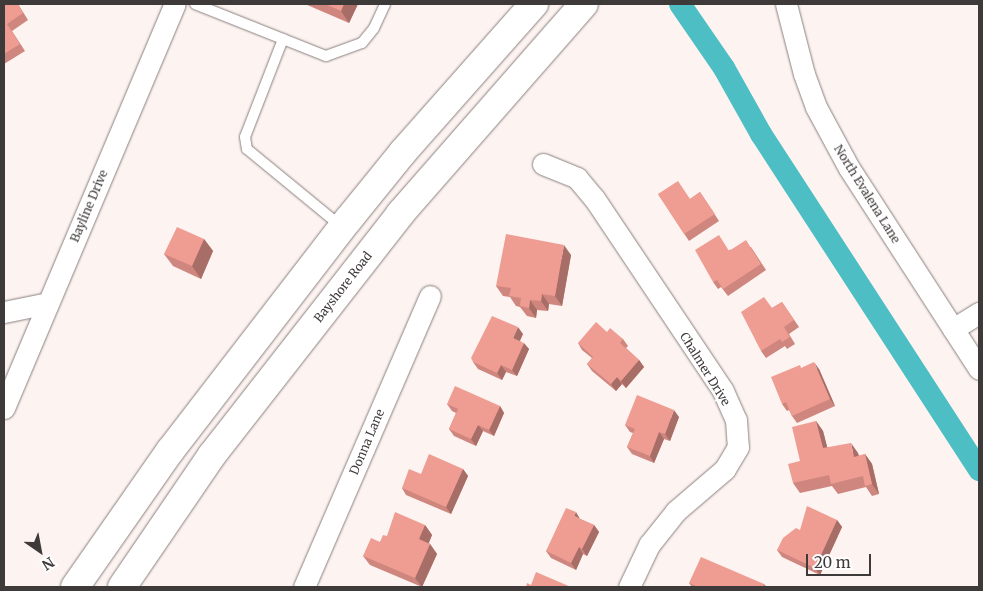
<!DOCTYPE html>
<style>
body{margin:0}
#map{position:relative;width:983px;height:591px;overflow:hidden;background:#fdf3f1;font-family:Merriweather,serif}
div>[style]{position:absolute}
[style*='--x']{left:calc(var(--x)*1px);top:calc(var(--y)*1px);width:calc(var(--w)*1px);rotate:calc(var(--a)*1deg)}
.canal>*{height:22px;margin:-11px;padding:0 11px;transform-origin:11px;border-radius:11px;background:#4dbec3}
.roads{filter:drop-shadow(0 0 1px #89807f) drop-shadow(0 0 1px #89807f)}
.service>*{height:10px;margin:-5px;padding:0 5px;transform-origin:5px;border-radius:5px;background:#fff}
.minor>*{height:21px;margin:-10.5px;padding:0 10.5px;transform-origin:10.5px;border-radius:10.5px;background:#fff}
.primary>*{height:28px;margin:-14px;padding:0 14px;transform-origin:14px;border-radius:14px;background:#fff}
.wall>*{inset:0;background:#ce867e}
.shaded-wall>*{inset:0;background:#a76d67}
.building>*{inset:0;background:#ef9c93}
span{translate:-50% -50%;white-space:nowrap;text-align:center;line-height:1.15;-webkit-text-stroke:4px #fff;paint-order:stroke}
.street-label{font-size:12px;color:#3e3a39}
.frame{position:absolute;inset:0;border:5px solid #3e3a39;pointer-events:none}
.north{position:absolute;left:15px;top:526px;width:50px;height:50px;-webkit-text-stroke:4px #fff;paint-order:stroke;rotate:147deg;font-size:14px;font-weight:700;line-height:20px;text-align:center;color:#3e3a39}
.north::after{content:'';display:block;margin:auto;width:18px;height:22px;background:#3e3a39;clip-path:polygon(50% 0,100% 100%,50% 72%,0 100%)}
.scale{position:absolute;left:806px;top:554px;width:65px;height:22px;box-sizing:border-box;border:2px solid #3e3a39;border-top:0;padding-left:6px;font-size:15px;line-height:18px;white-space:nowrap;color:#3e3a39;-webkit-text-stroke:4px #fff;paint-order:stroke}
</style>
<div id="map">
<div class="canal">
<i style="--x:680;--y:4;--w:78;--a:55.5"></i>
<i style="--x:724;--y:68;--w:76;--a:60.7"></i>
<i style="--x:761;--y:134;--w:401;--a:57"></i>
</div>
<div class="roads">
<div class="service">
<i style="--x:195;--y:4;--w:141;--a:21.7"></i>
<i style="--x:326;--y:56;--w:38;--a:-20"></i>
<i style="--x:362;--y:43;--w:19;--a:-51"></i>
<i style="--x:374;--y:28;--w:26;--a:-65"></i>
<i style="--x:283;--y:39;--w:105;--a:111.2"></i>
<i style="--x:245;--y:137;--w:12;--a:81"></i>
<i style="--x:247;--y:149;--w:123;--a:39.4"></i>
</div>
<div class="minor">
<i style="--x:786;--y:4;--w:72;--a:75.6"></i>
<i style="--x:804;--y:74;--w:35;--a:70"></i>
<i style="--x:816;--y:107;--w:69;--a:61.6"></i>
<i style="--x:849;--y:168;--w:239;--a:57.1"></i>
<i style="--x:543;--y:164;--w:37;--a:22"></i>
<i style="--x:577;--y:178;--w:26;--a:50"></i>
<i style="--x:594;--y:198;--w:232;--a:56.2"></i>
<i style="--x:723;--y:391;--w:32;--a:66"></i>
<i style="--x:736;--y:420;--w:27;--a:86"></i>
<i style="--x:738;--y:447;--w:26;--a:121"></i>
<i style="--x:725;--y:469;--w:65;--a:139.4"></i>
<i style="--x:676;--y:511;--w:43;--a:128.5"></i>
<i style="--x:649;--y:545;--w:47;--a:115.5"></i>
<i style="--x:4;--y:312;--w:45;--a:-11.6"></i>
<i style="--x:953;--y:329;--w:31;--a:-32"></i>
<i style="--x:4;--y:408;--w:439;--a:-67.1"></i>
<i style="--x:304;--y:587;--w:317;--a:-66.6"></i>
</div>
<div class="primary">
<i style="--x:75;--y:587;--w:166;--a:-55.1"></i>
<i style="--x:170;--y:451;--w:292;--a:-52.4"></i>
<i style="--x:348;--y:220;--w:87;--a:-51"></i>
<i style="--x:403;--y:152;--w:198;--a:-48.5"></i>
<i style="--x:122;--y:587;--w:160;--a:-55.7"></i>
<i style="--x:212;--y:455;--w:306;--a:-52"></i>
<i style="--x:400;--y:214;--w:279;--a:-48.8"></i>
</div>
</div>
<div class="wall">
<i style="clip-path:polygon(4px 4px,18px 4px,28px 20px,12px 31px,25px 51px,4px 64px)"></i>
<i style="clip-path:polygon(305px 4px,358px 4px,349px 23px)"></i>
<i style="clip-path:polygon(700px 192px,719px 221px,689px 241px,658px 194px,690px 199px)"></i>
<i style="clip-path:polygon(204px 239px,213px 251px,201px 279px,173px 266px,164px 254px)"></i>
<i style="clip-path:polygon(751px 247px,766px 270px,728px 296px,721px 287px,718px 289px,713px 282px,729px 250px)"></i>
<i style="clip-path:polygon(571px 255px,562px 306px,549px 304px,548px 311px,537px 310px,536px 318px,527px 316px,520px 307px,516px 306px,510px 297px,503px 296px,496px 286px)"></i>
<i style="clip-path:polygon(782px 302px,799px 327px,789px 334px,795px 344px,787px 349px,785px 346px,766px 358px,761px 351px,772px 308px)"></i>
<i style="clip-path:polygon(607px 332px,623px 339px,628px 346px,626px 348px,639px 360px,644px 367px,626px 388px,622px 384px,616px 391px,592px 371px,587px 364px,592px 358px,582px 350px,578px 343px)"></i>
<i style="clip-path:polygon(523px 334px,520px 341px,529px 349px,517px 376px,506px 372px,502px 380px,478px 369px,473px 362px)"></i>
<i style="clip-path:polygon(802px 368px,819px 369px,835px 406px,797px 423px,792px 416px,789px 410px,787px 411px,782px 404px)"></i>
<i style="clip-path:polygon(447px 404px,500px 406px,504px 413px,494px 436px,483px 431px,476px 446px,454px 436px,449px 429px,456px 413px,452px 411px)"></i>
<i style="clip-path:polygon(679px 417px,670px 441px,664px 439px,654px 463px,632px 454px,627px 447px,633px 433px,630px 432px,625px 425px)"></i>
<i style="clip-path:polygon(816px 421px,823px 431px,827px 447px,858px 453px,859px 456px,865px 454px,872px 464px,879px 494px,872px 496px,866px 487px,838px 494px,832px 486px,800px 493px,793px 483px,800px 461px)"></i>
<i style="clip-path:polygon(463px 469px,468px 476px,451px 514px,406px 495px,402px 488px,421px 474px)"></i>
<i style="clip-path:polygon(580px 519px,594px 525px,599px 532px,587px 556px,583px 554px,576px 570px,551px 558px,546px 551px)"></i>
<i style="clip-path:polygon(837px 520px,842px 527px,820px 575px,782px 557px,777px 550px,800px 530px)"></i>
<i style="clip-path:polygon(425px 525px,432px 535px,429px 543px,430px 544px,437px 554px,422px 587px,370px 565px,363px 556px,387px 536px)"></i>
<i style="clip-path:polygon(689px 583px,764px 584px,767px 587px,692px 587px)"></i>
</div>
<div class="shaded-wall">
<i style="clip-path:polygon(344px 4px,358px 4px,349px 23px,341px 11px)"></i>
<i style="clip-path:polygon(204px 239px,213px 251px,201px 279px,192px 266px)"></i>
<i style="clip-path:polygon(564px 245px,571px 255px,562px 306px,555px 296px)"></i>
<i style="clip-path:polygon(542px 294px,549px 304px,548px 311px,541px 301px)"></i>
<i style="clip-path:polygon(530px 300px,537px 310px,536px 318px,529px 308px)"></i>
<i style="clip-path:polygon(518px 327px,523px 334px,518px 344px,513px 338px)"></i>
<i style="clip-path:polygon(524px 343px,529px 349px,517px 376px,512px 370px)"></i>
<i style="clip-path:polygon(639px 360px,644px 367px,626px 388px,621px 381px)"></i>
<i style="clip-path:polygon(814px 362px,819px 369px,835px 406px,830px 399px)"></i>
<i style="clip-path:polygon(501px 365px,506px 372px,502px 380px,497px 373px)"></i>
<i style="clip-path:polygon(617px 377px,622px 384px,616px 391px,611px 384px)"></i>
<i style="clip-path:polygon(500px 406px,504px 413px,494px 436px,489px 430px)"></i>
<i style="clip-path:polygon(674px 410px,679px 417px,670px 441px,665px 434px)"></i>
<i style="clip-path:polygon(816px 421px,823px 431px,830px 458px,823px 448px)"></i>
<i style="clip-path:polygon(478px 425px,483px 431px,476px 446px,471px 439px)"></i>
<i style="clip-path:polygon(659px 432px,664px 439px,654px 463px,650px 456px)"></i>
<i style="clip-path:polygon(851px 443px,858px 453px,861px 467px,854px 457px)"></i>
<i style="clip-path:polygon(865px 454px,872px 464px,879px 494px,872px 484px)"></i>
<i style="clip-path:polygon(463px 469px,468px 476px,451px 514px,446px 507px)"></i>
<i style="clip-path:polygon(576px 512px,580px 519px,574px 516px)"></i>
<i style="clip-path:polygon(837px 520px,842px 527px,820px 575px,815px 568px)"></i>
<i style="clip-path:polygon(425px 525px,432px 535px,426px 549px,419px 539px)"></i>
<i style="clip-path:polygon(594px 525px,599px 532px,587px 556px,582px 549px)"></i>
<i style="clip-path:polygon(430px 544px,437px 554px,422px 587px,415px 578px)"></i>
<i style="clip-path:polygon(579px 547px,583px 554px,576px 570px,571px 563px)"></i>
</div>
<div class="building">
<i style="clip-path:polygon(4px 4px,18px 4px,23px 13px,7px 24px,20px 44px,4px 54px)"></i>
<i style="clip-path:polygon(325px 4px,344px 4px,341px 11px)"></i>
<i style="clip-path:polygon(678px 181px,690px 199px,700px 192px,715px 214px,684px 234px,658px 194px)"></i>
<i style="clip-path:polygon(177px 227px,204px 239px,192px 266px,164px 254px)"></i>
<i style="clip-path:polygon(506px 234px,564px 245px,555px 296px,542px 294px,541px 301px,530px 300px,529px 308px,520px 306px,521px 298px,509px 296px,511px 288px,496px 286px)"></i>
<i style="clip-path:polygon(719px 235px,729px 251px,746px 240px,761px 264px,723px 289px,717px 280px,713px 282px,695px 250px)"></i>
<i style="clip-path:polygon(764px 297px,772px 308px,782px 302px,794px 320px,784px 327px,790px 337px,782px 342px,780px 339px,761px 351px,741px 312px)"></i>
<i style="clip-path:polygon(492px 316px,518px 327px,513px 338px,524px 343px,512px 370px,501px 365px,497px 373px,473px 362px,471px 358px)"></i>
<i style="clip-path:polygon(596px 322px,607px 332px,610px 328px,623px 339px,620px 343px,639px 360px,621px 381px,617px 377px,611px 384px,587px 364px,593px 357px,578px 343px)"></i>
<i style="clip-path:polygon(814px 362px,830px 399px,792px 416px,786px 402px,782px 404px,771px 377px,800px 365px,801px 368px)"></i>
<i style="clip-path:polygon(455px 386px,500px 406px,489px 430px,478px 425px,471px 439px,449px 429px,458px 409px,447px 404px)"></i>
<i style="clip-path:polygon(637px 395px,674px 410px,665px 434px,659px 432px,650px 456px,627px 447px,635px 429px,625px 425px)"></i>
<i style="clip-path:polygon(816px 421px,823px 448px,851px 443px,854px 457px,865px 454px,872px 484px,865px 486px,863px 476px,831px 484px,829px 475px,793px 483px,788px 464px,800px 461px,792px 427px)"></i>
<i style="clip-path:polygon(429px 454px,463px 469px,446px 507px,402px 488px,409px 469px,421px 474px)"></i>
<i style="clip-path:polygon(807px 506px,837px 520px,815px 568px,777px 550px,783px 538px,796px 528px,800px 530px)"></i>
<i style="clip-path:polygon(566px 508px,576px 512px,574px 516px,594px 525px,582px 549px,579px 547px,571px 563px,546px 551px)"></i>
<i style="clip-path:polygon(395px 512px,425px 525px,419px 539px,430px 544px,415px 578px,363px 556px,371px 538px,380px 542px,383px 535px,387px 536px)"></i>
<i style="clip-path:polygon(701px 557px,764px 584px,763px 587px,698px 587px,689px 583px)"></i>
<i style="clip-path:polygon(536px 572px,571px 587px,526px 587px,527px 583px,531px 585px)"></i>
</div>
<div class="street-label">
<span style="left:867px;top:194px;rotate:58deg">North Evalena Lane</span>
<span style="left:89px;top:206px;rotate:-67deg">Bayline Drive</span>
<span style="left:343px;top:287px;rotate:-52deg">Bayshore Road</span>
<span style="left:705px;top:369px;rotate:58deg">Chalmer Drive</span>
<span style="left:367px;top:442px;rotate:-67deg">Donna Lane</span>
</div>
<div class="frame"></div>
<div class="north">N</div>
<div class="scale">20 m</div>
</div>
